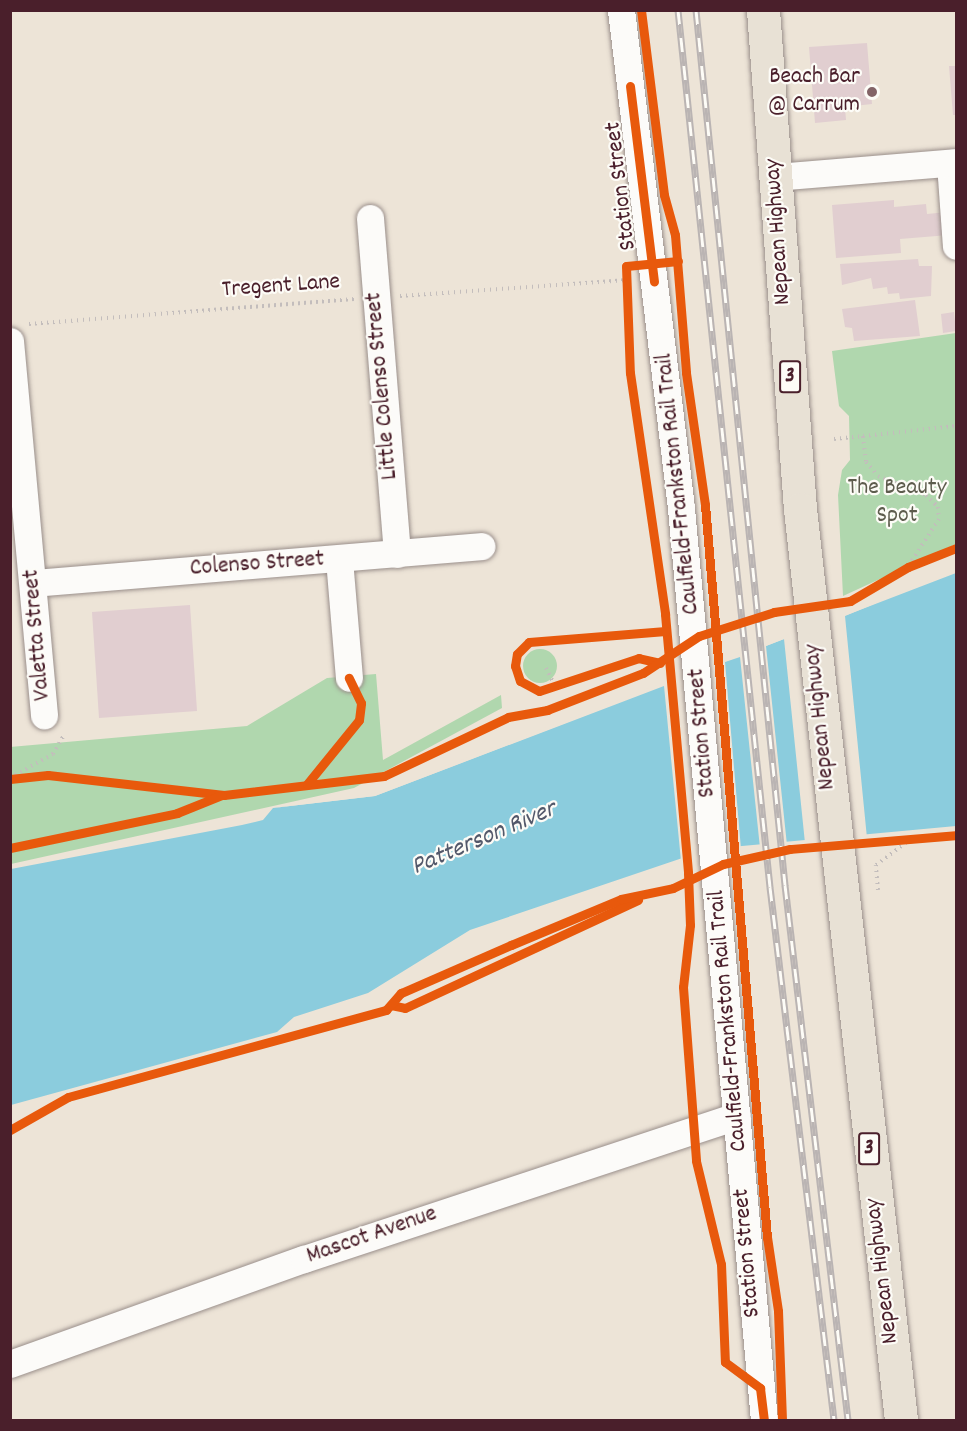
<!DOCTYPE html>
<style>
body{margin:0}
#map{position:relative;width:967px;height:1431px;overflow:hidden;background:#ede4d7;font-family:Dekko,sans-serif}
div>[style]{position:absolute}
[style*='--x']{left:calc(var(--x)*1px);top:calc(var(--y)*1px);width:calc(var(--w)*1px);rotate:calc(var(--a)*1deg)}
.green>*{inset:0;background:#b0d7ae}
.round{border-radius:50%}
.water>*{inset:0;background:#8bccdd}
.pier>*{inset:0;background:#ede4d7}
.building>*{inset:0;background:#e1ced0}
.path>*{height:4px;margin-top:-2px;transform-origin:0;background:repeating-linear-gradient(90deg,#c3bdbc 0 1.5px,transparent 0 6px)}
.roads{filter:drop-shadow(0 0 2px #9a8f8b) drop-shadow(0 0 2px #9a8f8b)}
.minor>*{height:27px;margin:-13.5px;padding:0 13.5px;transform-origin:13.5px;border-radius:13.5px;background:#fcfbf9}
.highway>*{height:33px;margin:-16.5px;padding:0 16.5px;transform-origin:16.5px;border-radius:16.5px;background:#e8e1d5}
.rail>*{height:7px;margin-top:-3.5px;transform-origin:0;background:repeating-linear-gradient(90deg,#fdfcf7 0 14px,#bab4b3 0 28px);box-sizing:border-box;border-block:2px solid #bab4b3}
.cycleway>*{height:9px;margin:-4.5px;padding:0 4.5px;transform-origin:4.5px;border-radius:4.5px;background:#e8590c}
.dots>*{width:16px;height:16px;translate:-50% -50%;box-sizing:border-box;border:3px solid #fdfcf7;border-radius:50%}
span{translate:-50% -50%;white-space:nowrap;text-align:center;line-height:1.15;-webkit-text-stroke:4.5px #fdfcf7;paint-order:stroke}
.shield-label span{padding:2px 4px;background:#fdfcf7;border:2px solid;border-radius:4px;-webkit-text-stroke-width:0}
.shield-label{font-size:22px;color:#4a1f2b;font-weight:700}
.poi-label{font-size:24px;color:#4a1f2b}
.right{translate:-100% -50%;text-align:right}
.street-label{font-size:24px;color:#4a1f2b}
.park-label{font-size:24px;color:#5d5c4d}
.water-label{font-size:26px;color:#52586a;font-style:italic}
.frame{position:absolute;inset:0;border:12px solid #4a1f2b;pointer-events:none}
</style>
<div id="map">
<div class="green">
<i style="clip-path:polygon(956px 333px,956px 544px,843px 596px,838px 495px,842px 470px,850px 460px,849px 416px,839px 406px,832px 351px)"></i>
<i class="round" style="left:523px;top:649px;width:34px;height:34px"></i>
<i style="clip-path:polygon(376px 674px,383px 760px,501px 695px,502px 708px,354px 788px,11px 864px,10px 747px,247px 726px,327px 678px)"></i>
</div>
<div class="water">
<i style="clip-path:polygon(956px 573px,956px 826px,709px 849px,470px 930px,368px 993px,294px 1017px,277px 1032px,11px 1105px,11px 869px,242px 825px,263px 820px,273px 808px,375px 796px)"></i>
</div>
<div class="pier">
<i style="clip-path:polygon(956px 570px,845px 616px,867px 838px,805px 843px,784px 639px,766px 646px,787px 845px,760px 848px,740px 657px,725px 662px,741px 849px,681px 861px,664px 686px,375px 796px,273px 808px,375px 793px)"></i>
</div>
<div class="building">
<i style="clip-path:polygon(867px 43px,872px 104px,845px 107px,846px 120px,815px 123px,809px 47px)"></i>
<i style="clip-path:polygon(949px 66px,956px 66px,956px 115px,953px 115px)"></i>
<i style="clip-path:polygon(894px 200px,894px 207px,926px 204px,927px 214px,947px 212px,949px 235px,900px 239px,901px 253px,836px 258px,832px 205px)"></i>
<i style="clip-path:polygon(918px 259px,919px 266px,932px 266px,931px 296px,900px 299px,899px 293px,888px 294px,887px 287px,873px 289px,871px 278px,842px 285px,840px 264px)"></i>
<i style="clip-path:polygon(915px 300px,920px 336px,854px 341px,852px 328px,845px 327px,842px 309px)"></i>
<i style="clip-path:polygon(954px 312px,956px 331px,943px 333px,941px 314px)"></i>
<i style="clip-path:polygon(190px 605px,197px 711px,99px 718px,92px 612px)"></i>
</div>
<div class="path">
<i style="--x:400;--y:296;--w:228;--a:-4"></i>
<i style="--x:29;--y:324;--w:326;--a:-4.4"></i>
<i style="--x:863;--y:436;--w:94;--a:-6.1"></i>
<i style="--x:834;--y:439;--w:29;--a:-6"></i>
<i style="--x:863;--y:436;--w:26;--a:83"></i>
<i style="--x:866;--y:462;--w:18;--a:49"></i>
<i style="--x:878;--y:476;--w:52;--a:21.6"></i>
<i style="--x:926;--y:495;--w:17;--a:45"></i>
<i style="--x:938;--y:507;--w:12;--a:85"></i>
<i style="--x:939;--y:519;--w:57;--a:122.9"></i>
<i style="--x:546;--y:668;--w:20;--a:63"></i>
<i style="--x:10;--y:778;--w:49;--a:-29.2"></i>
<i style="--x:53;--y:754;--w:20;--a:-60"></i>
<i style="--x:878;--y:890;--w:25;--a:-95"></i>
<i style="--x:876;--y:865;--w:44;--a:-36.6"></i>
</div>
<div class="roads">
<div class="minor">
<i style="--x:621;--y:10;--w:502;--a:83.13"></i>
<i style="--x:681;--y:508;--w:916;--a:84.8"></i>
<i style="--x:950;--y:163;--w:83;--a:85.9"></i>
<i style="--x:775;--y:177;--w:182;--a:-4.7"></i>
<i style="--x:370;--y:218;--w:337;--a:85.4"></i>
<i style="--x:10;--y:341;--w:376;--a:84.8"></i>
<i style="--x:339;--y:559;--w:119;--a:85.2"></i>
<i style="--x:33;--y:583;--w:450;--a:-4.7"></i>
<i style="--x:10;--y:1364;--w:312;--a:-19.7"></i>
<i style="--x:304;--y:1259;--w:456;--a:-18.3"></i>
</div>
<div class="highway">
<i style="--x:763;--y:10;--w:500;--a:85.76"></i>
<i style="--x:800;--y:509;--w:917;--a:83.67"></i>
</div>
</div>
<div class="rail">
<i style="--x:678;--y:10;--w:882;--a:84.01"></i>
<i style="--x:770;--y:887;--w:537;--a:83.15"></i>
<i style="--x:696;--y:10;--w:880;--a:84.19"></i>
<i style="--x:785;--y:885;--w:539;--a:83.28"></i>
</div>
<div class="cycleway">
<i style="--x:641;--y:10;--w:186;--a:82.9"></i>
<i style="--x:664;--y:195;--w:41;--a:74.6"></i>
<i style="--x:675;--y:235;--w:138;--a:85.4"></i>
<i style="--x:686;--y:373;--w:133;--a:81.8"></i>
<i style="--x:705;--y:505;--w:735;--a:85.16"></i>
<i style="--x:767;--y:1237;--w:75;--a:81.5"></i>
<i style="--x:778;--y:1311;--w:109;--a:87.9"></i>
<i style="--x:630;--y:86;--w:197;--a:83"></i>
<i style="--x:678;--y:261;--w:52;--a:174.5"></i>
<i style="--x:626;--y:266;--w:107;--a:87.9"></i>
<i style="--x:630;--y:373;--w:244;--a:81.7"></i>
<i style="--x:665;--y:614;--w:260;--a:84.9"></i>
<i style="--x:688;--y:873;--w:52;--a:87.8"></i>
<i style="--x:690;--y:925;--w:62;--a:96.4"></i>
<i style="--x:683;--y:987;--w:174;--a:85.7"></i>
<i style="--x:696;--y:1161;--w:106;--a:76.4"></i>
<i style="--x:721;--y:1264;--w:98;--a:87.7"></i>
<i style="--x:725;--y:1362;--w:44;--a:36.6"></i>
<i style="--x:760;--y:1388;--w:32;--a:83"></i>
<i style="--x:660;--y:663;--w:22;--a:-167"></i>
<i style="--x:639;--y:658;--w:105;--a:161.7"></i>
<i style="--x:539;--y:691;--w:21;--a:-152"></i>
<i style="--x:520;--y:681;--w:16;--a:-108"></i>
<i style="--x:515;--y:666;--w:12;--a:-81"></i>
<i style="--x:517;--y:654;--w:17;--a:-45"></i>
<i style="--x:529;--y:642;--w:137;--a:-4.6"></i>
<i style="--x:10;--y:779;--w:38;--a:-6"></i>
<i style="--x:48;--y:775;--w:177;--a:6.5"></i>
<i style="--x:224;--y:795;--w:161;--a:-6.8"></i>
<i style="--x:384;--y:776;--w:137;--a:-25.4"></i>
<i style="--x:508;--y:717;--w:40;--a:-10"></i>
<i style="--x:547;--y:710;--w:103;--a:-21.1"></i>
<i style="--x:643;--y:673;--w:67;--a:-33.5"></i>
<i style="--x:699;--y:636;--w:79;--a:-17.7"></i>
<i style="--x:774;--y:612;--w:77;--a:-8.2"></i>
<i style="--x:850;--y:601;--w:67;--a:-30.4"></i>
<i style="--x:908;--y:567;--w:52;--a:-21.6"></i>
<i style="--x:307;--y:784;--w:82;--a:-50.9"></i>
<i style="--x:359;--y:720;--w:17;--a:-83"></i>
<i style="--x:361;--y:703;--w:28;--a:-116"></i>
<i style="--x:10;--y:848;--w:171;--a:-11.8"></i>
<i style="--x:177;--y:813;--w:48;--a:-21.8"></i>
<i style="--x:391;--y:1005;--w:14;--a:12"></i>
<i style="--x:405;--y:1008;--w:257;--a:-24.9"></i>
<i style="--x:10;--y:1130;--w:67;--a:-29.6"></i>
<i style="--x:68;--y:1097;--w:330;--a:-15.3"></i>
<i style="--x:386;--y:1010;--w:23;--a:-49"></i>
<i style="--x:401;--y:993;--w:120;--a:-23.6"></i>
<i style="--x:511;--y:945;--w:119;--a:-22.7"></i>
<i style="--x:621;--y:899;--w:53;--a:-11.9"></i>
<i style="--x:673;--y:888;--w:55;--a:-25.6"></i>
<i style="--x:723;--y:864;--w:69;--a:-12.6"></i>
<i style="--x:790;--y:849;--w:167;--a:-4.8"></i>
</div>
<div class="dots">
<i style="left:872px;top:92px;background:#836467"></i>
</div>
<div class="shield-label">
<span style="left:790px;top:377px">3</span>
<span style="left:869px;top:1149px">3</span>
</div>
<div class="poi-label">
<span class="right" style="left:860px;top:92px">Beach Bar<br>@ Carrum</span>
</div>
<div class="street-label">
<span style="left:622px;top:186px;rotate:-97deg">Station Street</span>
<span style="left:779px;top:232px;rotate:-94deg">Nepean Highway</span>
<span style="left:281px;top:287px;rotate:-4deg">Tregent Lane</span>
<span style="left:383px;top:386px;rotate:-95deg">Little Colenso Street</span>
<span style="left:679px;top:484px;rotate:-96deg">Caulfield-Frankston Rail Trail</span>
<span style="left:257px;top:565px;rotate:-4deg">Colenso Street</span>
<span style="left:38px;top:635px;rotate:-95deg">Valetta Street</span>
<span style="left:821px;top:717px;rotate:-96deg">Nepean Highway</span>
<span style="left:703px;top:733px;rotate:-95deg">Station Street</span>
<span style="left:729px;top:1021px;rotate:-95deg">Caulfield-Frankston Rail Trail</span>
<span style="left:372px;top:1236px;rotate:-19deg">Mascot Avenue</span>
<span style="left:748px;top:1253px;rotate:-95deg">Station Street</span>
<span style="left:883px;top:1271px;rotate:-97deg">Nepean Highway</span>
</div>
<div class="park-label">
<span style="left:897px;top:503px">The Beauty<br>Spot</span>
</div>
<div class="water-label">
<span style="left:484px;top:839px;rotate:-23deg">Patterson River</span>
</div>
<div class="frame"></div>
</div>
